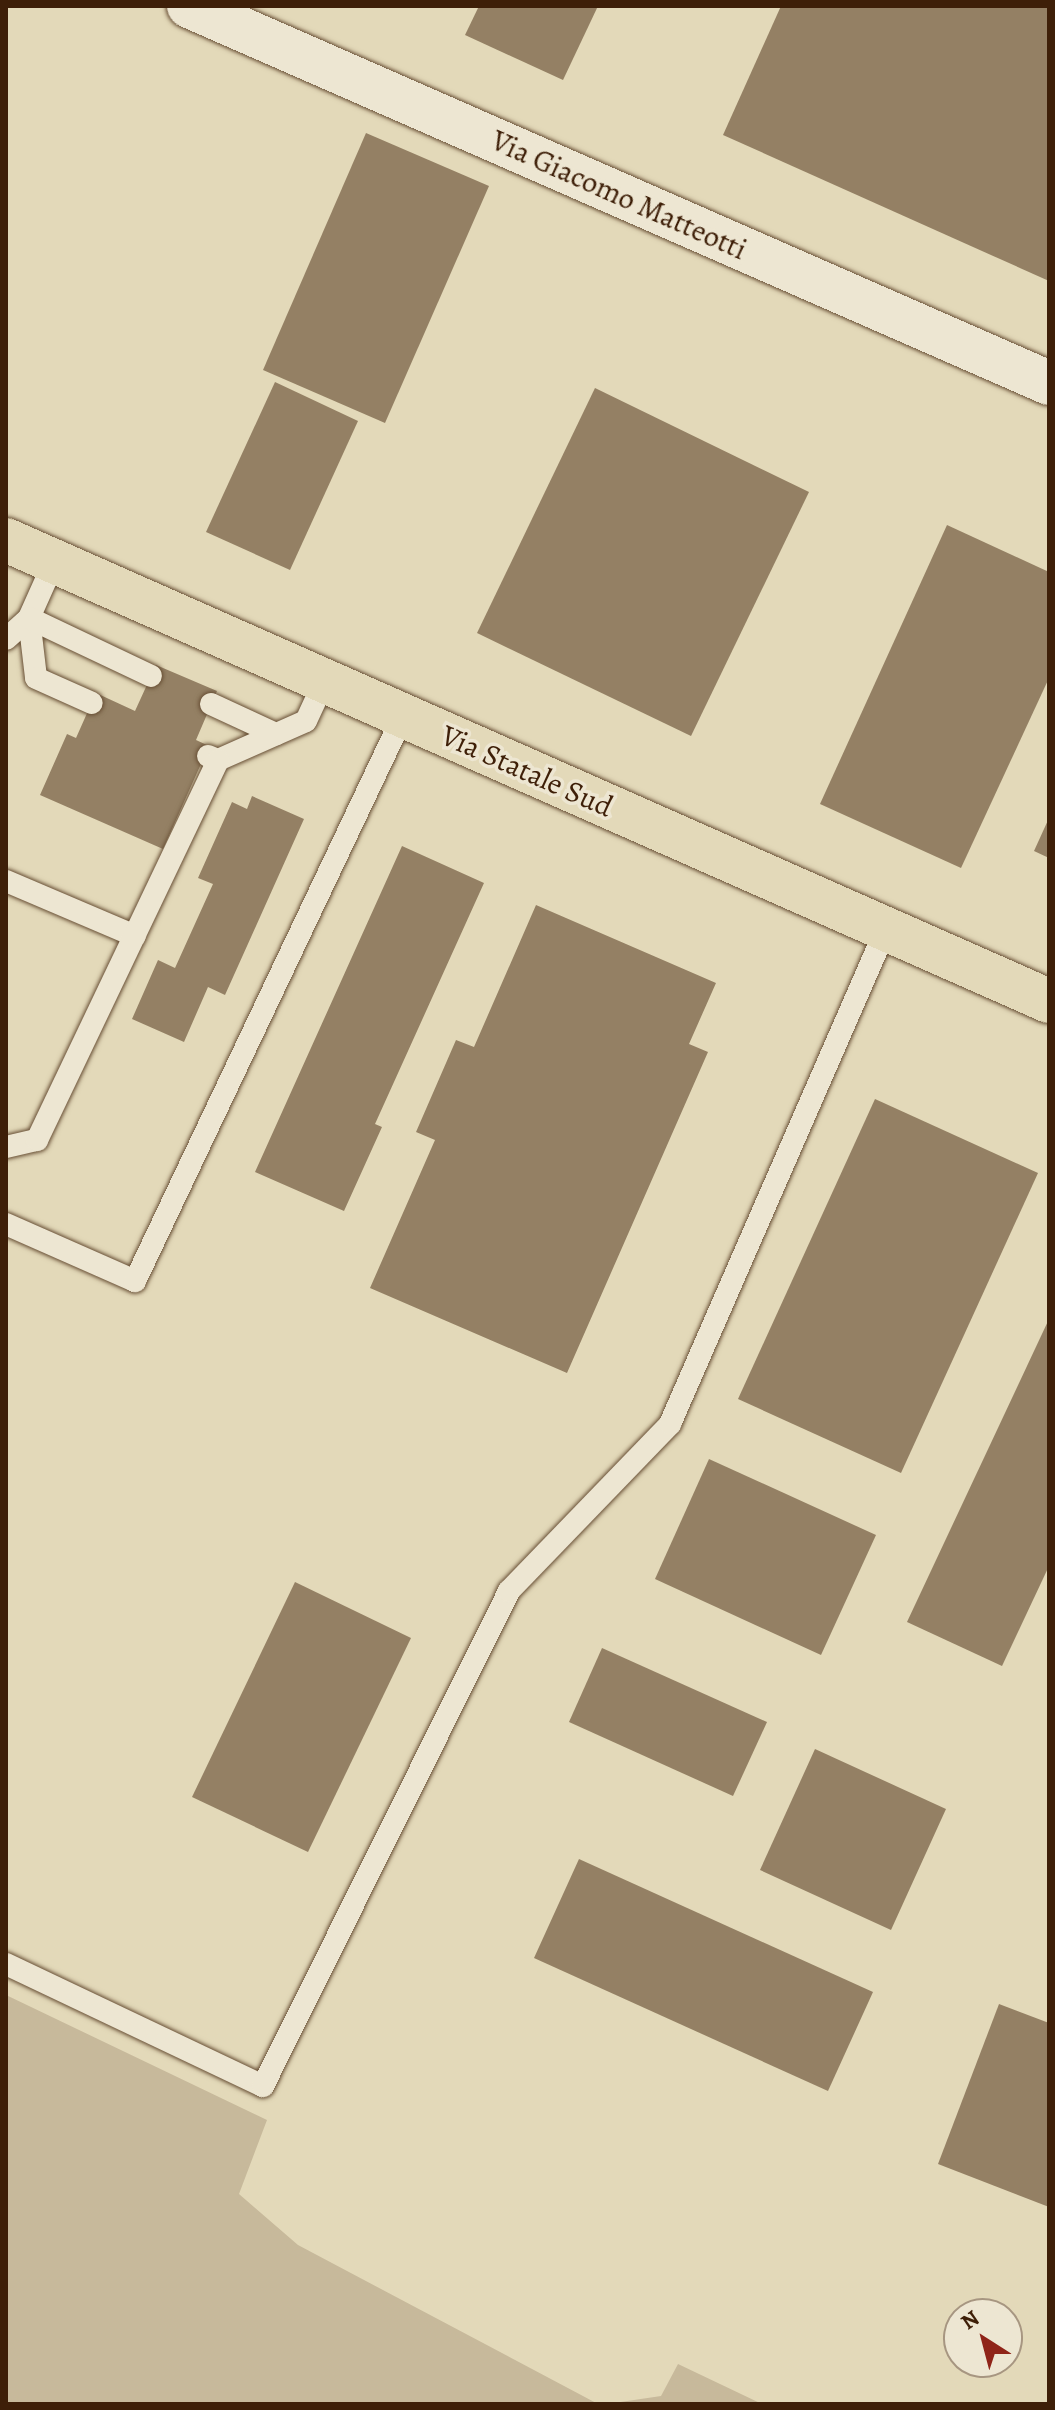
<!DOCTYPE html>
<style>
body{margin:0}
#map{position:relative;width:1055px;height:2410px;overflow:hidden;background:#e3d9b9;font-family:Alegreya,serif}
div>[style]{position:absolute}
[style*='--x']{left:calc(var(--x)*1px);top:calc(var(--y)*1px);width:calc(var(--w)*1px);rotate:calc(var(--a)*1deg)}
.green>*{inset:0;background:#c7b99b}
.building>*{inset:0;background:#948064}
.roads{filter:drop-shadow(0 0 2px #674e34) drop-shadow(0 0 2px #674e34)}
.lane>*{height:22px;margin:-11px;padding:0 11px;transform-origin:11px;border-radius:11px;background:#ede6d2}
.street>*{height:44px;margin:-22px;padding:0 22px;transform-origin:22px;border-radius:22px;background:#ede6d2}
.primary>*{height:44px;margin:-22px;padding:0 22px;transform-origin:22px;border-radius:22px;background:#e3d9b9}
span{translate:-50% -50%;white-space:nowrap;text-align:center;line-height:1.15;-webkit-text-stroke:7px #ede6d2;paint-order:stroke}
.street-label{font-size:30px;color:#3e1f08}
.frame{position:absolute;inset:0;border:8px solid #3e1f08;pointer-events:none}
.north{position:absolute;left:943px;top:2298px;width:80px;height:80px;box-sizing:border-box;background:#ede6d2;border:2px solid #a79681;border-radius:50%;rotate:324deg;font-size:22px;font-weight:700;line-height:32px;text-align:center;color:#3e1f08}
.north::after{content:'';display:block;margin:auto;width:28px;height:36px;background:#8f2418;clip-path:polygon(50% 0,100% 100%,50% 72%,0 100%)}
</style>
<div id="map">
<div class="green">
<i style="clip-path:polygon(6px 1995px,267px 2120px,239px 2194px,298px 2245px,598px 2404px,6px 2404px)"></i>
<i style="clip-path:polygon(678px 2364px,762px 2404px,607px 2404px,661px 2396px)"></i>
</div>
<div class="building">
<i style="clip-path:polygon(479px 6px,598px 6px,563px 80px,465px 35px)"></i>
<i style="clip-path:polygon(781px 6px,1049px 6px,1049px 281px,723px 135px)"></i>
<i style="clip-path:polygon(366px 133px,489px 186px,385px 423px,263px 370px)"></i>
<i style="clip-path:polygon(275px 382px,358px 421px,290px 570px,206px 532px)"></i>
<i style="clip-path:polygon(595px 388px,809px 492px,691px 736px,477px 633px)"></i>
<i style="clip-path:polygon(947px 525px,1049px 572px,1049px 678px,961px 868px,820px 804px)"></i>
<i style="clip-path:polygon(156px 665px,217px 691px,196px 740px,209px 746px,163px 849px,40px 795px,67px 734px,76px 738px,96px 693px,135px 711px)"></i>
<i style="clip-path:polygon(252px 796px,304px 819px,225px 995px,208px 987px,184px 1042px,132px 1019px,158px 960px,175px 968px,213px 884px,198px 878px,232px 802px,247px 809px)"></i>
<i style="clip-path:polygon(1049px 818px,1049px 858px,1034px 851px)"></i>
<i style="clip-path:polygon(402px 846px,484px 883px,375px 1124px,382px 1127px,344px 1211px,255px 1172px)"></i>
<i style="clip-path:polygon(536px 905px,716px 983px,689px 1044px,708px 1052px,567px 1373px,370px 1288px,435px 1140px,416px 1132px,456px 1040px,474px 1047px)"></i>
<i style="clip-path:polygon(875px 1099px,1038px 1173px,901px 1473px,738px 1399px)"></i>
<i style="clip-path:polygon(1049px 1319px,1049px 1566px,1002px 1666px,907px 1622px)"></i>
<i style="clip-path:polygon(709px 1459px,876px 1535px,821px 1655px,655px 1579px)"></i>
<i style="clip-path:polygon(295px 1582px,411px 1638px,308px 1852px,192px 1797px)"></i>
<i style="clip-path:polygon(602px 1648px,767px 1722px,733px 1796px,569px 1722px)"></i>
<i style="clip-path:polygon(815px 1749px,946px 1809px,891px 1930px,760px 1870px)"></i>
<i style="clip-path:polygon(579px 1859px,873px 1992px,828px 2091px,534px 1958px)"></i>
<i style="clip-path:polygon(999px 2004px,1049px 2023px,1049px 2207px,938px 2164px)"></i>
</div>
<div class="roads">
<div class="lane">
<i style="--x:54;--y:562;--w:61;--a:114.1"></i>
<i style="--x:29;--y:618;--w:60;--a:83.3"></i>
<i style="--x:36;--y:678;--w:61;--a:24.1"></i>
<i style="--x:6;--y:639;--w:31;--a:-42"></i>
<i style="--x:29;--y:618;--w:135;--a:25.4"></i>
<i style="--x:211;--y:704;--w:72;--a:24.8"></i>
<i style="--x:208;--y:756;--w:11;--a:22"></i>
<i style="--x:218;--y:760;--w:96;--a:-23.9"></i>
<i style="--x:306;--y:721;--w:43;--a:-65.2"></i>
<i style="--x:6;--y:881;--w:140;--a:23.1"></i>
<i style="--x:6;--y:1147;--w:32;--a:-13"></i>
<i style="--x:37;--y:1140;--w:421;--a:-64.5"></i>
<i style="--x:6;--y:1224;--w:141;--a:23.8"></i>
<i style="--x:135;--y:1281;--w:625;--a:-64.62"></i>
<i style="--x:6;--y:1964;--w:284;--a:25.4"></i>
<i style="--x:263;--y:2086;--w:553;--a:-63.57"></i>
<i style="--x:509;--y:1591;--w:232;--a:-46"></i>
<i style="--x:670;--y:1424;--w:540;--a:-66.43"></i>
</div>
<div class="street">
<i style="--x:189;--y:6;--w:939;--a:23.67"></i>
</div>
<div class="primary">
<i style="--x:6;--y:540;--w:1140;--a:23.85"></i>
</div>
</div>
<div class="street-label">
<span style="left:619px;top:195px;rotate:24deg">Via Giacomo Matteotti</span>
<span style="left:527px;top:771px;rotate:24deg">Via Statale Sud</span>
</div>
<div class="frame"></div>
<div class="north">N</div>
</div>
